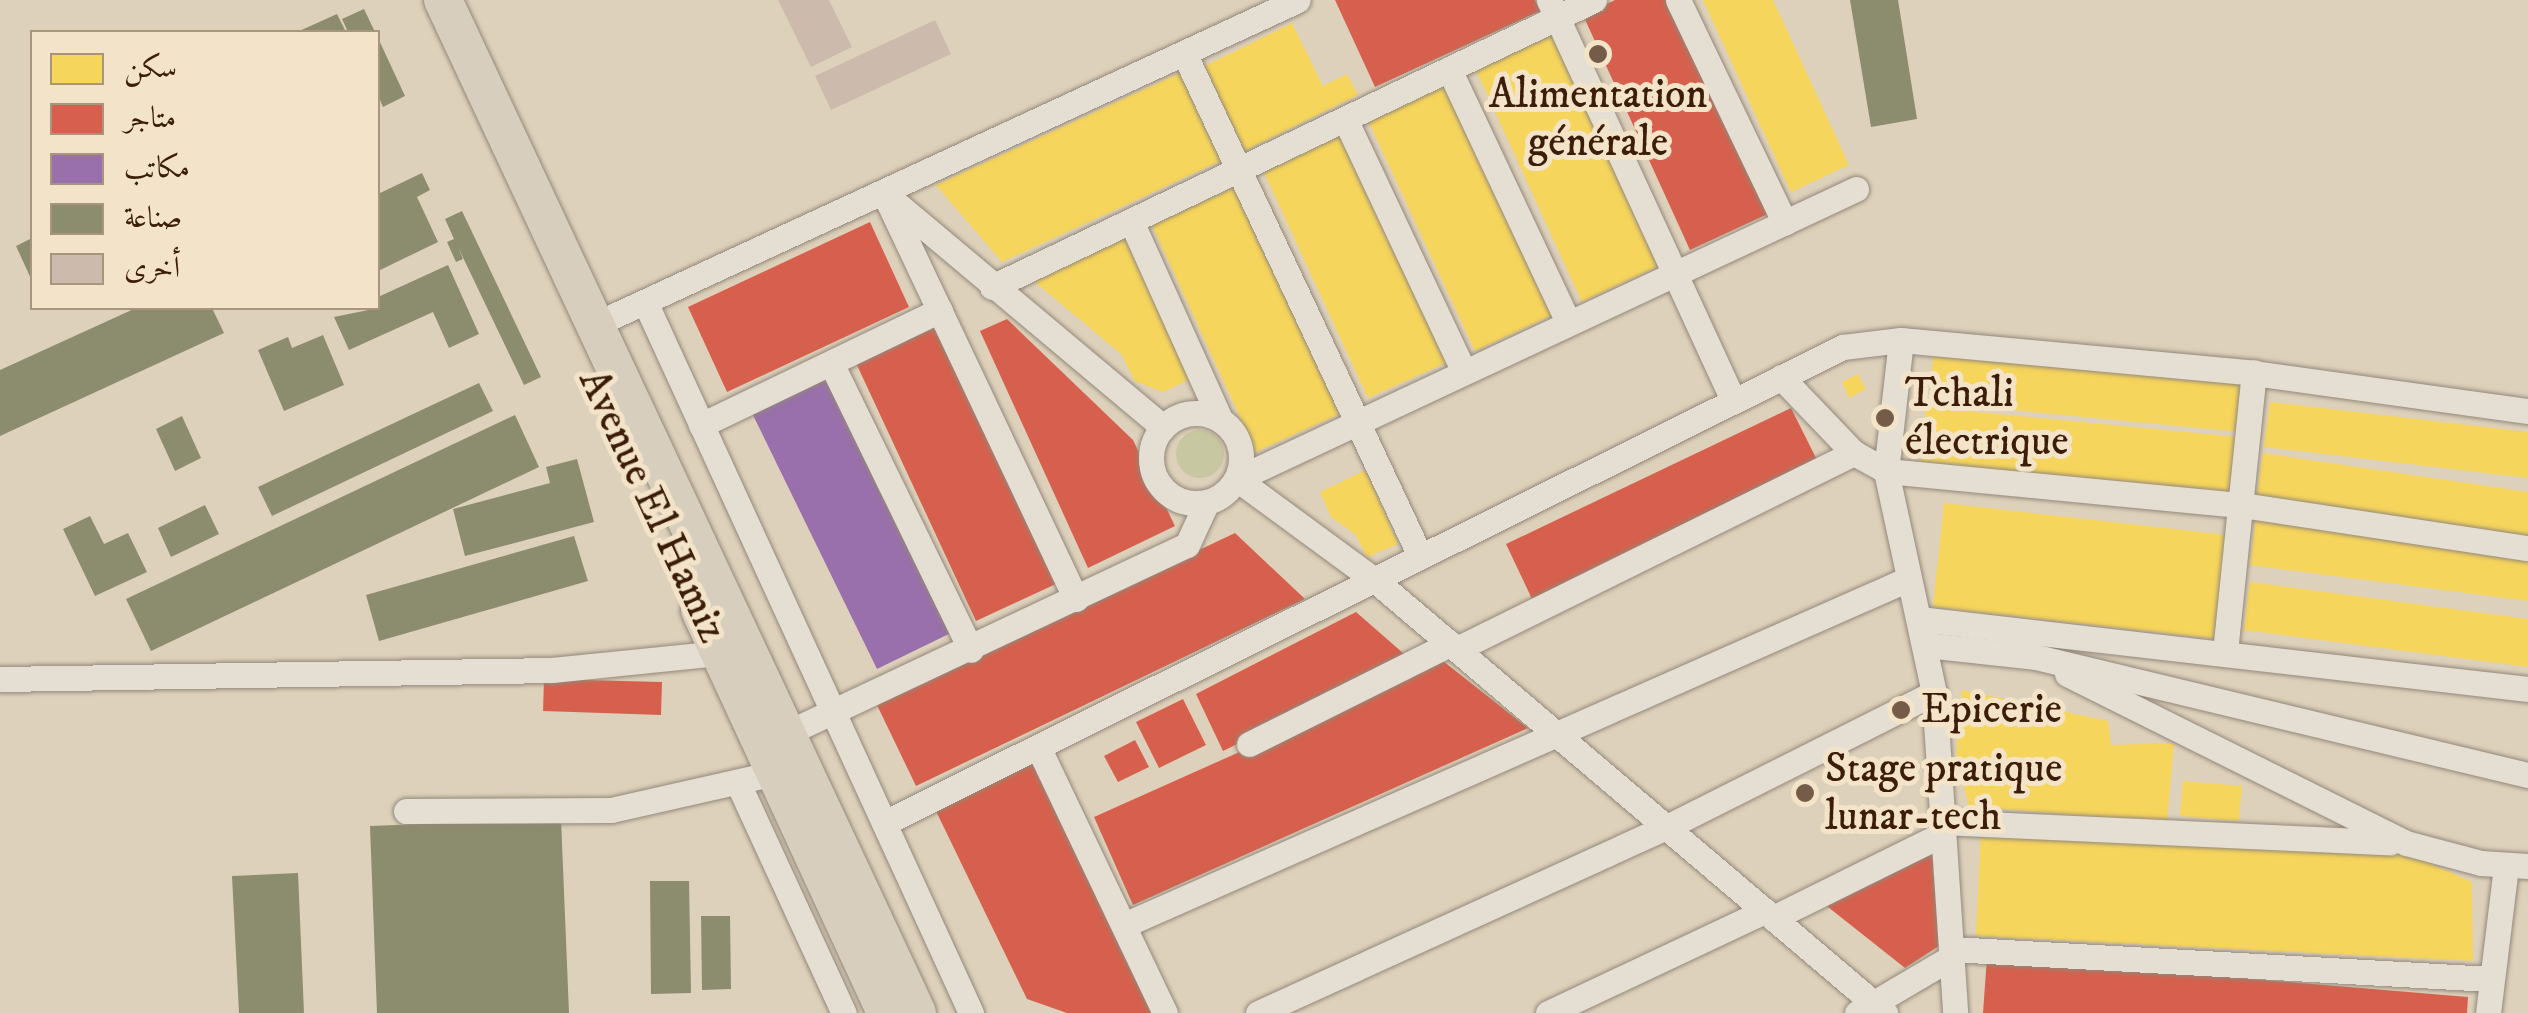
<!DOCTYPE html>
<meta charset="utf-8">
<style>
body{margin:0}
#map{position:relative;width:2528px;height:1013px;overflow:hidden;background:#ded1bb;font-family:"IM FELL DW Pica",Amiri,serif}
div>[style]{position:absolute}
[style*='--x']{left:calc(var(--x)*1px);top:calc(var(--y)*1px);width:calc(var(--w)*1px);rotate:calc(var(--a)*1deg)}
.green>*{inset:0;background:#c7c7a1}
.round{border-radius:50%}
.homes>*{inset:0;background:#f6d55c}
.shops>*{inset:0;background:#d6604d}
.offices>*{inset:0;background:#9970ab}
.industry>*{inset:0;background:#8c8c6e}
.building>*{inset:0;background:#ccbaac}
.roads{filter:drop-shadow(0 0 2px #93887a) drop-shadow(0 0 2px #93887a)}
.minor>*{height:25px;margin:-12.5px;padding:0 12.5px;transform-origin:12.5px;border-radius:12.5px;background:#e4ded3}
.minor>.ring{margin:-12.5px;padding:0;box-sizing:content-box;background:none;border:25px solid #e4ded3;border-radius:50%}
.highway>*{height:38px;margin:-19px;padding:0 19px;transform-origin:19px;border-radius:19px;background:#d8cebe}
.dots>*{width:28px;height:28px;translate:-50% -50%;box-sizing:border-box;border:5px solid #f3e4c9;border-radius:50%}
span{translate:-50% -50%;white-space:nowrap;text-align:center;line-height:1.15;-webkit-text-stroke:10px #f3e4c9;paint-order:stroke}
.poi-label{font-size:42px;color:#3b1d0a}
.left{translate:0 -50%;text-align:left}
.street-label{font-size:42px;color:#3b1d0a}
.legend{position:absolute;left:30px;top:30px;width:350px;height:280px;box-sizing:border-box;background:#f3e4c9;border:2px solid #a9947d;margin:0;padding:12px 18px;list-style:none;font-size:30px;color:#3b1d0a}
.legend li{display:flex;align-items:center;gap:20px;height:50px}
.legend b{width:50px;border:2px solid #a9947d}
</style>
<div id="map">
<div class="green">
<i class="round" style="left:1176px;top:430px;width:48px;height:48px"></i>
</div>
<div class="homes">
<i style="clip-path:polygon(1703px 0,1773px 0,1849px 165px,1791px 192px)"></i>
<i style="clip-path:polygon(1292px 23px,1323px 86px,1347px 74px,1358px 95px,1245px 151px,1203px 67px)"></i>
<i style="clip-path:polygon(1554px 32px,1661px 265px,1582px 302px,1475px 68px)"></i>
<i style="clip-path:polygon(1184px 71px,1225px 159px,1002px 262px,936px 185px)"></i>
<i style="clip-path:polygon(1448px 81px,1555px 314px,1475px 351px,1367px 118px)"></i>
<i style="clip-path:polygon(1344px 130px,1450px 361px,1368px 398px,1262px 168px)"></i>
<i style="clip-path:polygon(1242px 184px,1346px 411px,1256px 452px,1152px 225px)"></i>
<i style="clip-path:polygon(1124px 235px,1190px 379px,1163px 392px,1135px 381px,1121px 354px,1035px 282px)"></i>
<i style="clip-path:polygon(1934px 347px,2246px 376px,2241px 432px,1929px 402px)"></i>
<i style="clip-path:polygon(1858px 374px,1866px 389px,1849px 398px,1842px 382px)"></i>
<i style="clip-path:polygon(2270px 402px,2528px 432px,2528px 478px,2264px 447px)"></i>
<i style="clip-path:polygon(1926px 407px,2238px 437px,2233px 493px,1921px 463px)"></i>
<i style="clip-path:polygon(2263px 453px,2528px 492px,2528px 540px,2256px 501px)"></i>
<i style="clip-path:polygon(1366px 470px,1398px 544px,1367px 557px,1355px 534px,1331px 517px,1320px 492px)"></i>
<i style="clip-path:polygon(1944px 503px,2227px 535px,2216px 639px,1933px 607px)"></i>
<i style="clip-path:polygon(2256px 517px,2528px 552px,2528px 601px,2250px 565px)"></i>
<i style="clip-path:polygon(2250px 582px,2528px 619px,2528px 667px,2244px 630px)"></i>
<i style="clip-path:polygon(1962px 690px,2108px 721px,2111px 745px,2174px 743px,2167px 823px,1969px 806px,1956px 758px)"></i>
<i style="clip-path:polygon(2183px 781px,2242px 786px,2239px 821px,2180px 816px)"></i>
<i style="clip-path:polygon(1981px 831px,2407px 853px,2472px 882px,2473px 961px,1976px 936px)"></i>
</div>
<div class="shops">
<i style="clip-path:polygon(1335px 0,1535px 0,1540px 11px,1375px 87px)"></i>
<i style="clip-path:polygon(1615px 0,1673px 0,1770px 213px,1690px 250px,1583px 15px)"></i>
<i style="clip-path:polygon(870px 222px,909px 307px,727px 392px,688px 307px)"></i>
<i style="clip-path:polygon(1007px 319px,1133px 440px,1175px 526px,1088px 568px,980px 331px)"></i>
<i style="clip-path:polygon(938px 325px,1058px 583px,976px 621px,856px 363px)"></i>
<i style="clip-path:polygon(1791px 408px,1818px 462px,1532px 599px,1506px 544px)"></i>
<i style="clip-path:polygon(1235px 533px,1305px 599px,916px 786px,876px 703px)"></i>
<i style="clip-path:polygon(1356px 612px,1411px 660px,1223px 751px,1196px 694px)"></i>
<i style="clip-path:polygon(1443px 661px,1528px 728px,1133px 905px,1094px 817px)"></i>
<i style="clip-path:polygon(544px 679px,662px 682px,661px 715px,543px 711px)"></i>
<i style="clip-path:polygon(1183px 699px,1206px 745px,1159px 768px,1136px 722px)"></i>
<i style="clip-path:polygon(1135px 740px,1149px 767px,1118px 782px,1104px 756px)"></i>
<i style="clip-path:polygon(1037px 760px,1156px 1013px,1067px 1013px,1027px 999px,935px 809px)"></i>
<i style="clip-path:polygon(1932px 850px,1939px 946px,1905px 968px,1823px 903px)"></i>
<i style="clip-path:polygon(1987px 957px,2468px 997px,2467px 1013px,1983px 1013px)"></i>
</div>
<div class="offices">
<i style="clip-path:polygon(831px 372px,957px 630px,877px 669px,751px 411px)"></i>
</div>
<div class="industry">
<i style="clip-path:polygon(1850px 0,1898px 0,1917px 119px,1871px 127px)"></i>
<i style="clip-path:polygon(364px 9px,375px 32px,348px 32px,342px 19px)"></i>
<i style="clip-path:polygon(337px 14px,346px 32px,297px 32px)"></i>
<i style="clip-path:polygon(378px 38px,405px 96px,383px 107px,378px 95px)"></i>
<i style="clip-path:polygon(422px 173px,430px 190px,417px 197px,438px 242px,378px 271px,378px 194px)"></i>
<i style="clip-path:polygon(462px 211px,541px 377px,524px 385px,458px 247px,463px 259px,456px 262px,447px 242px,454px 239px,445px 219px)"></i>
<i style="clip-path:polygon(32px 238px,32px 281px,16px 246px)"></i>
<i style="clip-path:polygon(448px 265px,479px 334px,449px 348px,433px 312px,349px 350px,334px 317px,378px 308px,378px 297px)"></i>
<i style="clip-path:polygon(136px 308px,212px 308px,224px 333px,0 436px,0 370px)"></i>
<i style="clip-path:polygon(323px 335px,344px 385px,284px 411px,258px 350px,288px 337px,292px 348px)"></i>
<i style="clip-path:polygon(479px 383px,493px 411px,272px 516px,258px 487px)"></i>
<i style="clip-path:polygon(515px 415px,539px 467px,151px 651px,126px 599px)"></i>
<i style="clip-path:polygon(182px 416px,201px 458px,175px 471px,156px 429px)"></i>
<i style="clip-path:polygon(577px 459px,594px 522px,465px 556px,453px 509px,550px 483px,546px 467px)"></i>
<i style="clip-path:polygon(205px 505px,219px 534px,171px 557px,158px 528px)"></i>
<i style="clip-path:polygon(90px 516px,104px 544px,128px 533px,147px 572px,95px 596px,63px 529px)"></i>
<i style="clip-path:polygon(574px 536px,588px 581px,379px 641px,366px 595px)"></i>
<i style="clip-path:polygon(561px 819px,569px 1013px,377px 1013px,370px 826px)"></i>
<i style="clip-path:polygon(298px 873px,304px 1013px,239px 1013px,232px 876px)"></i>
<i style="clip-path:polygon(650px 881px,689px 881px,691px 993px,651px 994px)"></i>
<i style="clip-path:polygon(701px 916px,730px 916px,731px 989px,702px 990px)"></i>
</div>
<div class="building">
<i style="clip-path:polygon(778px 0,829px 0,852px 47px,811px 67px)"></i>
<i style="clip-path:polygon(935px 20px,951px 54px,831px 110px,815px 76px)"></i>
</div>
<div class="roads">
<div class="minor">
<i style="--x:1549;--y:0;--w:440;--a:65.3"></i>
<i style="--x:1678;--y:0;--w:247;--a:64.4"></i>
<i style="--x:1184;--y:53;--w:556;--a:64.86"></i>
<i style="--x:1449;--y:69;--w:280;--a:64.8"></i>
<i style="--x:1345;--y:119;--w:277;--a:64.8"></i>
<i style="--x:1856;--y:189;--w:684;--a:154.9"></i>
<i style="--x:1237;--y:479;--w:172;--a:36.3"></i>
<i style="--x:1376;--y:581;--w:668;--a:40.32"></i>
<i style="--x:884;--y:193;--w:449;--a:64.7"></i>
<i style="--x:891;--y:199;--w:355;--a:40"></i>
<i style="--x:1131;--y:221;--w:217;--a:65.8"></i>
<i style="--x:992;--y:287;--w:667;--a:-25.49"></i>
<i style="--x:646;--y:304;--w:780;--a:65.37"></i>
<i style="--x:594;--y:325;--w:775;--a:-24.78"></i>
<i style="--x:1901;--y:340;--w:132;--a:96.5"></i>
<i style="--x:1886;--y:471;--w:227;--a:77.8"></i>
<i style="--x:1934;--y:693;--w:321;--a:86.2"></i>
<i style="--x:831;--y:363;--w:319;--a:64"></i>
<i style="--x:1781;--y:377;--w:105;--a:46.2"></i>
<i style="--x:1854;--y:453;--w:37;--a:29"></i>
<i style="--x:1886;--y:471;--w:358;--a:5.5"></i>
<i style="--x:2242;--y:505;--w:289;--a:8.6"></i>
<i class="ring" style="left:1151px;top:413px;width:65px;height:65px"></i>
<i style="--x:701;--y:425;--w:265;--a:-25.7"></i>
<i style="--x:1919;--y:619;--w:613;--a:6.56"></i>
<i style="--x:1926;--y:645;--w:111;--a:6.2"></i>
<i style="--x:2036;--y:657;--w:506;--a:13.49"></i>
<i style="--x:1457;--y:649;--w:443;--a:-26.3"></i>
<i style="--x:2225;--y:652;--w:281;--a:-84.1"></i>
<i style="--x:2067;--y:674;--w:379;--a:26.5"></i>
<i style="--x:2406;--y:843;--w:78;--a:14.9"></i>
<i style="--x:2481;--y:863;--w:47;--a:3.7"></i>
<i style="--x:0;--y:679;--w:552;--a:-0.93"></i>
<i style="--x:552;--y:670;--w:169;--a:-5.8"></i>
<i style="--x:787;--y:733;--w:442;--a:-25.2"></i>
<i style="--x:1187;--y:545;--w:47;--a:-65.1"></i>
<i style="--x:1249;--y:744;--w:225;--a:-26.5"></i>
<i style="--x:1039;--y:749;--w:293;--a:64.5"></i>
<i style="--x:738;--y:783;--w:253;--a:65.3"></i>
<i style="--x:406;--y:811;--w:205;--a:-0.3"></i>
<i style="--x:611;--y:810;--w:168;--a:-12.7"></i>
<i style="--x:1943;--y:822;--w:448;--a:2.6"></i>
<i style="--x:884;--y:823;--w:1071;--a:-26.4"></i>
<i style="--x:1843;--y:347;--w:58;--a:-6.9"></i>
<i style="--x:1901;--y:340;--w:355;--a:5.3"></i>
<i style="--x:2254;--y:373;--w:277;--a:7.9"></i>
<i style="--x:1773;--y:918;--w:190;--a:-26.3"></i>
<i style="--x:1124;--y:925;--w:857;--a:-23.81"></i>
<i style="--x:1951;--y:949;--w:541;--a:3.18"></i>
<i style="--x:1258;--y:1013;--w:449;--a:-24.5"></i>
<i style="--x:1667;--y:827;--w:299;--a:-26.7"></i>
<i style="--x:1548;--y:1013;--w:240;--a:-25.2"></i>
<i style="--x:1857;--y:1013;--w:110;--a:-30.5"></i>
<i style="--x:2488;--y:1013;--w:147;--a:-83"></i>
</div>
<div class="highway">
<i style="--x:443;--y:0;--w:1118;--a:64.92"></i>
<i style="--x:700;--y:610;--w:444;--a:65.2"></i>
</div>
</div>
<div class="dots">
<i style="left:1598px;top:54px;background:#745c48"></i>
<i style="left:1885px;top:418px;background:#745c48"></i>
<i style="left:1901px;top:710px;background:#745c48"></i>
<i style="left:1805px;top:793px;background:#745c48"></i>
</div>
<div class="poi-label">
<span style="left:1598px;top:119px">Alimentation<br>générale</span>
<span class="left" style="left:1905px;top:418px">Tchali<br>électrique</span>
<span class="left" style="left:1921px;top:710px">Epicerie</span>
<span class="left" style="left:1825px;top:793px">Stage pratique<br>lunar-tech</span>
</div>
<div class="street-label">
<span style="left:652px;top:506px;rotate:65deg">Avenue El Hamiz</span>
</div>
<ul class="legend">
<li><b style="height:28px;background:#f6d55c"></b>سكن</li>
<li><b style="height:28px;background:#d6604d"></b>متاجر</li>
<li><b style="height:28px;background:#9970ab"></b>مكاتب</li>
<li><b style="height:28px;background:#8c8c6e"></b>صناعة</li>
<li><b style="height:28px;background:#ccbaac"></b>أخرى</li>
</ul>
</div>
